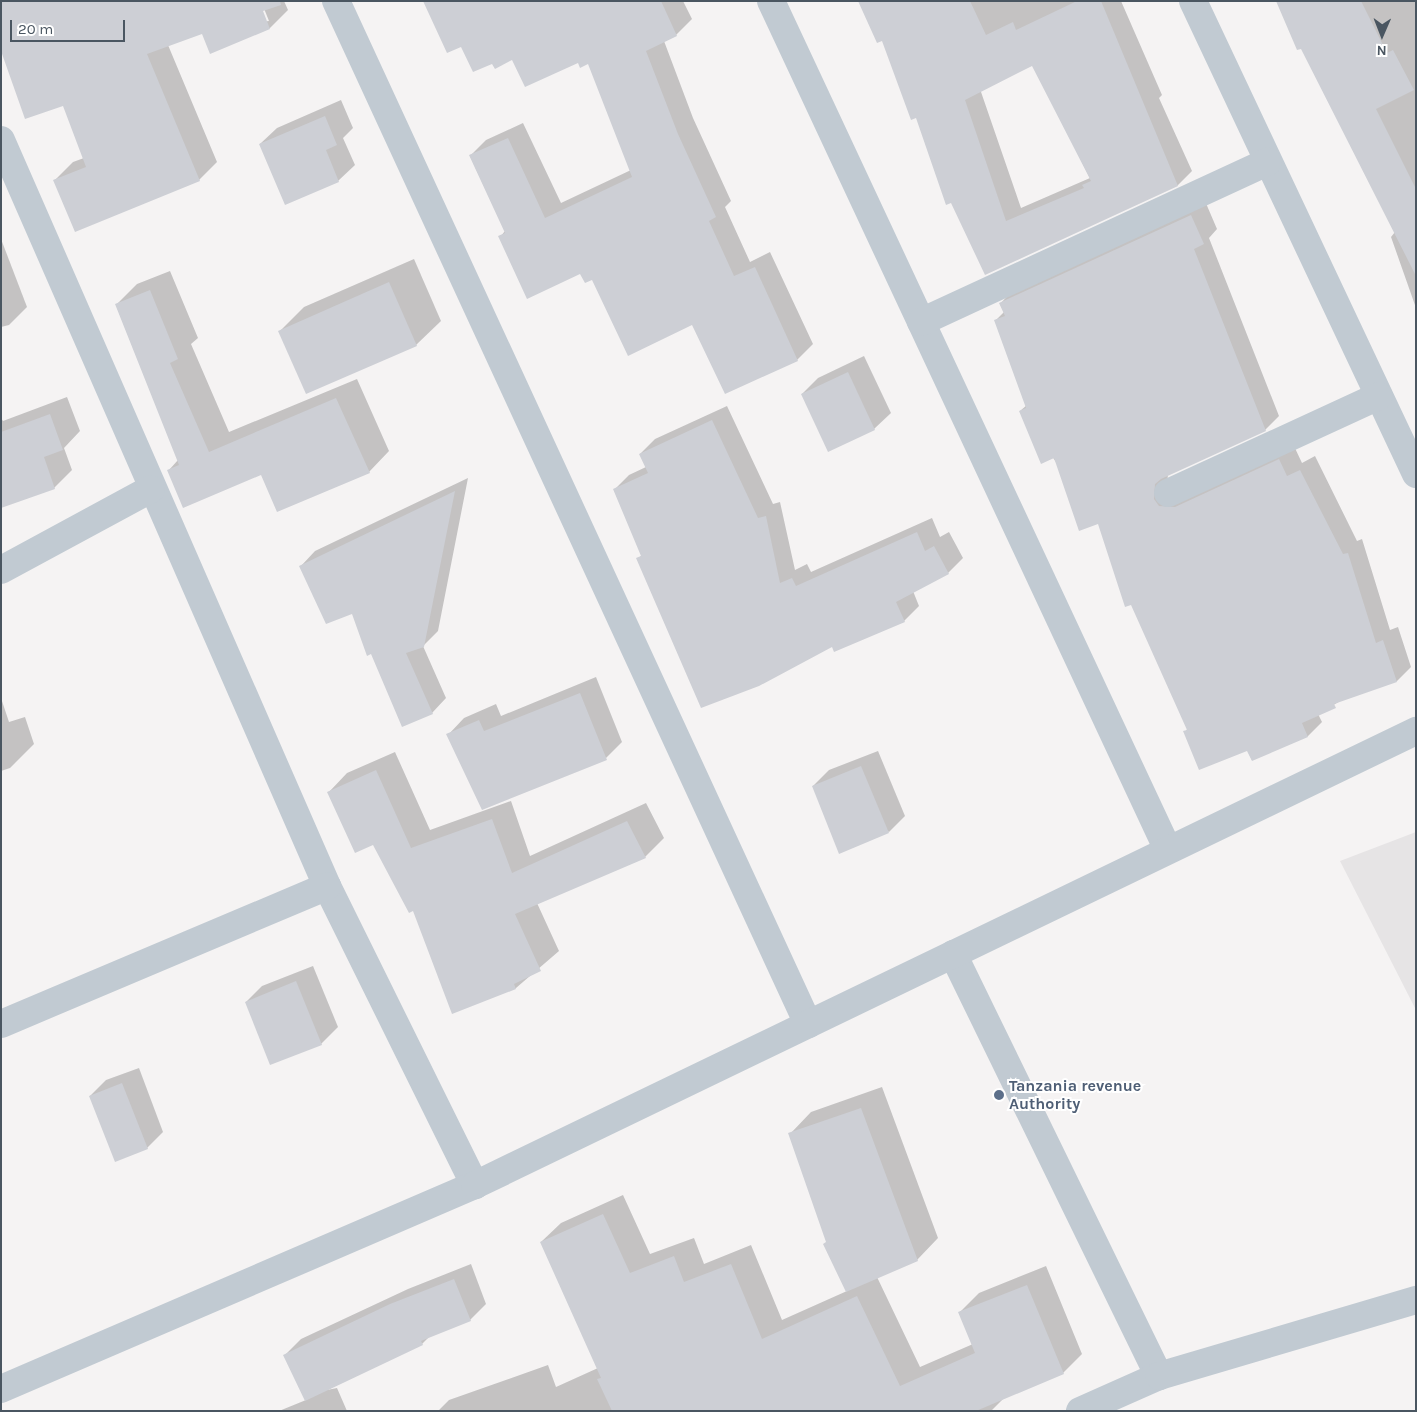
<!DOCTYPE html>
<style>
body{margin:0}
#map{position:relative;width:1417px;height:1412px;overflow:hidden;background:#f5f3f3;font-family:Karla,sans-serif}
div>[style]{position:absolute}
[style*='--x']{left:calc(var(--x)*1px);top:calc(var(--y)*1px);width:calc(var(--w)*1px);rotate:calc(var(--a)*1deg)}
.education>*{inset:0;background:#e6e4e5}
.shadow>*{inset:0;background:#0003}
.building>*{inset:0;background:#cdcfd5}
.minor>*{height:28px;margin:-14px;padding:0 14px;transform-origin:14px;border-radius:14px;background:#c1cad2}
.dots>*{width:14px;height:14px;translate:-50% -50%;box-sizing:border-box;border:2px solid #fff;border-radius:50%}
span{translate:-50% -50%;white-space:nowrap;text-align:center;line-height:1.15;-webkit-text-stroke:4px #fff;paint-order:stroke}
.service-label{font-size:16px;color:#4e5e75;font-weight:700}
.left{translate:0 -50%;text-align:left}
.frame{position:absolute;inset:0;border:2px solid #4a5661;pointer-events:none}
.north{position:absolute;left:1357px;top:10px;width:50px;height:50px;-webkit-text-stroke:4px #fff;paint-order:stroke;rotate:181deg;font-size:14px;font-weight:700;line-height:20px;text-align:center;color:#4a5661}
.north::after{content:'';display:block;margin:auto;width:18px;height:22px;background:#4a5661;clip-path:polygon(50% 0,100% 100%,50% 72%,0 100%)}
.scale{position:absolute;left:10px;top:20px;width:115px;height:22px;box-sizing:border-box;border:2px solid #4a5661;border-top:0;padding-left:6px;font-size:15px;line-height:18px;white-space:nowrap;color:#4a5661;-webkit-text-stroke:4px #fff;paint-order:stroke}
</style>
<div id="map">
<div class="education">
<i style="clip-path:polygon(1416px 832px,1416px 1010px,1340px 861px)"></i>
</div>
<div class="shadow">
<i style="clip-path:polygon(261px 1px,284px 1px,288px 10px,270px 28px,211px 52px,203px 32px,168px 45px,217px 162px,199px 180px,55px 180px,73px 162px,84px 158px,64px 105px,1px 51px,269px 21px)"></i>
<i style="clip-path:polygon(424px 1px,683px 1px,692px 19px,676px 35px,664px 41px,693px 118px,731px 201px,725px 207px,750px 262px,770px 252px,813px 344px,797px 360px,692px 324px,500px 237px,505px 231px,470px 156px,486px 140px,523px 123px,561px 203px,631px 170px,589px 62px,513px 58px,493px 63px,462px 45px)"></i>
<i style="clip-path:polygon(evenodd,859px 1px,1121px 1px,1162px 95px,1159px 98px,1192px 171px,1178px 185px,986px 273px,882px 39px,859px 1px,1033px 65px,1090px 178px,1021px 208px,980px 89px,1033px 65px)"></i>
<i style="clip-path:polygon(1278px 1px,1416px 1px,1416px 308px,1391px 237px,1395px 232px)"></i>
<i style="clip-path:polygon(341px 100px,353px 128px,343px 138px,355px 165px,338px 181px,260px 144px,277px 128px)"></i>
<i style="clip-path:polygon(1205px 201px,1217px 229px,1209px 238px,1279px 416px,1265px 430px,1168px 474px,1167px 485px,1294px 446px,1302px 463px,1315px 456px,1357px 541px,1362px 539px,1390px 630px,1398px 627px,1411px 667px,1397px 681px,1342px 700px,1318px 714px,1322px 722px,1308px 736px,1252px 760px,1247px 749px,1185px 732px,1188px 728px,1099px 523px,1020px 411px,1027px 405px,995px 321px,1004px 312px,1000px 304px,1014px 289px)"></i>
<i style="clip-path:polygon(1px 239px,27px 307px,9px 325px,1px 327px)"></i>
<i style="clip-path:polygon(414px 259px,441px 321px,416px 345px,280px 331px,304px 307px)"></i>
<i style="clip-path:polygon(170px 271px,198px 338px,191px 344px,229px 432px,357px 379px,389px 451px,369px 472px,261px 473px,169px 470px,178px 460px,116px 305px,137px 284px)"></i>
<i style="clip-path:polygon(864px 356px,891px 413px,874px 429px,802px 394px,818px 378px)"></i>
<i style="clip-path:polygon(67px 397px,80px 431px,64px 448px,72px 470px,54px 488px,1px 507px,1px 418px,3px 421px)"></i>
<i style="clip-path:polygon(727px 406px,773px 504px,780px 502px,795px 570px,807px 564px,811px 572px,932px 518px,940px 537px,949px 532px,963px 558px,948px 573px,913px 591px,919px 606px,904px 621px,832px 645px,638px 559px,642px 555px,614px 490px,629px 475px,646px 467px,640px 454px,655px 439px)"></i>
<i style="clip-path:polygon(468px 478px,438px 631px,423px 646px,446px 698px,432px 713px,371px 653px,352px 612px,301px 566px,315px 551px)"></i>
<i style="clip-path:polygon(596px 677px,622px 742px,606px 758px,448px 735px,464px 718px,496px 704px,501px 716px)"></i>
<i style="clip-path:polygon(1px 698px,9px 722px,25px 717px,34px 744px,10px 768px,1px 771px)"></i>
<i style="clip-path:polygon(878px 751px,905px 816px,889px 832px,813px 786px,829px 770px)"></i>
<i style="clip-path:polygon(395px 752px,430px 830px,511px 801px,530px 856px,646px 803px,664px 838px,645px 857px,537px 903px,559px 951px,516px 988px,453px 1012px,413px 909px,374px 843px,329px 792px,347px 773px)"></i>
<i style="clip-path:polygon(313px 966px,338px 1027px,321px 1044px,271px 1064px,246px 1002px,262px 986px)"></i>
<i style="clip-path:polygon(139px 1068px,163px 1132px,147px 1148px,90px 1096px,106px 1080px)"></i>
<i style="clip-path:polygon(882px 1087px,938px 1238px,917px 1260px,877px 1277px,920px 1367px,973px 1344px,959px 1313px,979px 1293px,1046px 1266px,1082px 1354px,1063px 1373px,1004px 1398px,991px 1411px,438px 1411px,449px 1400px,548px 1365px,556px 1387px,598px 1368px,541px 1242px,561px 1223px,623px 1195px,650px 1254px,694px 1238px,704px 1264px,751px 1245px,782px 1320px,847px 1291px,790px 1134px,811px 1112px)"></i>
<i style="clip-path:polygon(471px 1264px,486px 1304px,470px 1320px,430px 1336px,422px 1344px,327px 1390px,337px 1388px,347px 1411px,279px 1411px,306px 1400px,285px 1355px,301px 1339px,408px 1289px)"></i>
</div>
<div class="building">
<i style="clip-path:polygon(1px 1px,280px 1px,281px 5px,263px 11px,270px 29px,210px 54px,202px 34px,147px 54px,200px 181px,75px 232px,53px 180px,86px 167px,63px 106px,25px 119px,1px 51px)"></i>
<i style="clip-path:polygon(423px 1px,661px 1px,677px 36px,646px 51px,678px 134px,716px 217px,709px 221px,734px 276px,755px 267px,798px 361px,725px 394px,692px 325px,628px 356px,592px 280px,585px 283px,580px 274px,527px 299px,498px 236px,505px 233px,469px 155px,508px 138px,545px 218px,632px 177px,588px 64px,580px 68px,578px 63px,525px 87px,512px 60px,495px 69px,492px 64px,473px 72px,461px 47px,447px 53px)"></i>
<i style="clip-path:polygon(evenodd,858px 1px,970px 1px,986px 35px,1013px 22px,1016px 30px,1077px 1px,1101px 1px,1178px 186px,985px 275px,951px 203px,946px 205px,916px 118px,911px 120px,882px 41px,877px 43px,858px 1px,1032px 66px,1091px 181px,1082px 185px,1084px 188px,1006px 221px,965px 100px,1032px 66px)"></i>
<i style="clip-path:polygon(1276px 1px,1361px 1px,1387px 53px,1393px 50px,1414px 90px,1376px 109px,1416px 189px,1416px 276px,1301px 49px,1297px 50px)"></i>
<i style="clip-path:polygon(325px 116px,337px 145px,326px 150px,339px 182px,285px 205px,259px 144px)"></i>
<i style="clip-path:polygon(1191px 215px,1204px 244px,1194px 249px,1266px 431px,1161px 479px,1155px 484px,1154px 499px,1159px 506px,1175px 507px,1279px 459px,1287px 476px,1300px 470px,1343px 554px,1348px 553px,1376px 643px,1383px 640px,1397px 682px,1334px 704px,1336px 708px,1302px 723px,1308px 737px,1252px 761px,1247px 751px,1199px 770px,1183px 731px,1187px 730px,1131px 605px,1125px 607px,1098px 524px,1079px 531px,1054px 458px,1041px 464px,1019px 411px,1026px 408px,994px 320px,1005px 316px,999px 303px)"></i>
<i style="clip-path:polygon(389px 282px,417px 346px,306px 394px,278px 331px)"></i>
<i style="clip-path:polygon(150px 290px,178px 359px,170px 363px,209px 452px,336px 398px,370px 473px,277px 512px,261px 475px,183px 508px,167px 470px,179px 465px,115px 304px)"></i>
<i style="clip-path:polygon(848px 372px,875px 430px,828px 452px,801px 394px)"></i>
<i style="clip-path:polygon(50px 414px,63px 450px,44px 457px,55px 489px,1px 508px,1px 432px)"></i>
<i style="clip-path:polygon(712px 420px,758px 518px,766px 516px,780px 583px,792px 578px,796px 586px,917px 532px,925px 551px,934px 546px,949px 574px,896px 602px,905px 622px,834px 652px,832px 647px,759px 686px,701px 708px,636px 558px,641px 556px,613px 489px,648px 473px,639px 454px)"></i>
<i style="clip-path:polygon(455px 491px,424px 647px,406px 653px,433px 714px,402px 727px,371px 654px,367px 656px,352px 614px,326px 624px,299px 566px)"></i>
<i style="clip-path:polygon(580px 693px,607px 760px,482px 810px,446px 734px,479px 720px,484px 731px)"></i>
<i style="clip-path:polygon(861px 766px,889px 833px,839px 854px,812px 786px)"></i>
<i style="clip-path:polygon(376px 770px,411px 848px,492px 819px,512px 873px,627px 821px,646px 858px,515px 914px,541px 971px,514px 984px,516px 989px,452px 1014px,413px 911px,409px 913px,373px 845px,355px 853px,327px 792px)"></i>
<i style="clip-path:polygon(296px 981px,322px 1045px,270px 1065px,245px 1002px)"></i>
<i style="clip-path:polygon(122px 1083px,148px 1149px,115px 1162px,89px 1096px)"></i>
<i style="clip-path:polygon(861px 1108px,918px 1261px,846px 1292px,823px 1244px,826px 1242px,788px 1133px)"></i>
<i style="clip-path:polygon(603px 1214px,630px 1273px,674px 1256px,684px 1282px,731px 1264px,762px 1339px,857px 1296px,900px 1386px,975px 1353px,958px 1312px,1027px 1285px,1064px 1374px,976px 1411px,612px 1411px,597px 1379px,601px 1378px,540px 1242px)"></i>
<i style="clip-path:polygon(454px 1279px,471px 1321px,421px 1341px,423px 1345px,305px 1401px,283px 1355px,390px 1304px)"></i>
</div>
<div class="minor">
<i style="--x:336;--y:1;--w:1127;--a:65.23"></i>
<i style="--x:771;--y:1;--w:937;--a:64.94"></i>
<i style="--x:1193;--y:1;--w:523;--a:64.76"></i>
<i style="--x:1;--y:140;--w:814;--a:66.39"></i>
<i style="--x:327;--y:886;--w:334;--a:63.7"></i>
<i style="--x:921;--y:322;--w:382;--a:-24.8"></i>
<i style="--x:1168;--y:493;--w:232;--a:-24.7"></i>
<i style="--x:1;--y:570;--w:170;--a:-28.4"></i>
<i style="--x:953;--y:954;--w:470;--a:64"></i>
<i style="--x:1;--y:1024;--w:354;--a:-22.9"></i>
<i style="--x:1;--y:1389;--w:516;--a:-23.29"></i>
<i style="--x:475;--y:1185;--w:1045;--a:-25.76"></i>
<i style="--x:1080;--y:1411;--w:86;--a:-23.9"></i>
<i style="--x:1159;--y:1376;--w:268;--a:-16.5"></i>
</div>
<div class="dots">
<i style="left:999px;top:1095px;background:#5c6f8a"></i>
</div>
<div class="service-label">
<span class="left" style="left:1009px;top:1095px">Tanzania revenue<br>Authority</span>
</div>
<div class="frame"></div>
<div class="north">N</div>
<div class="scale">20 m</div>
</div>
